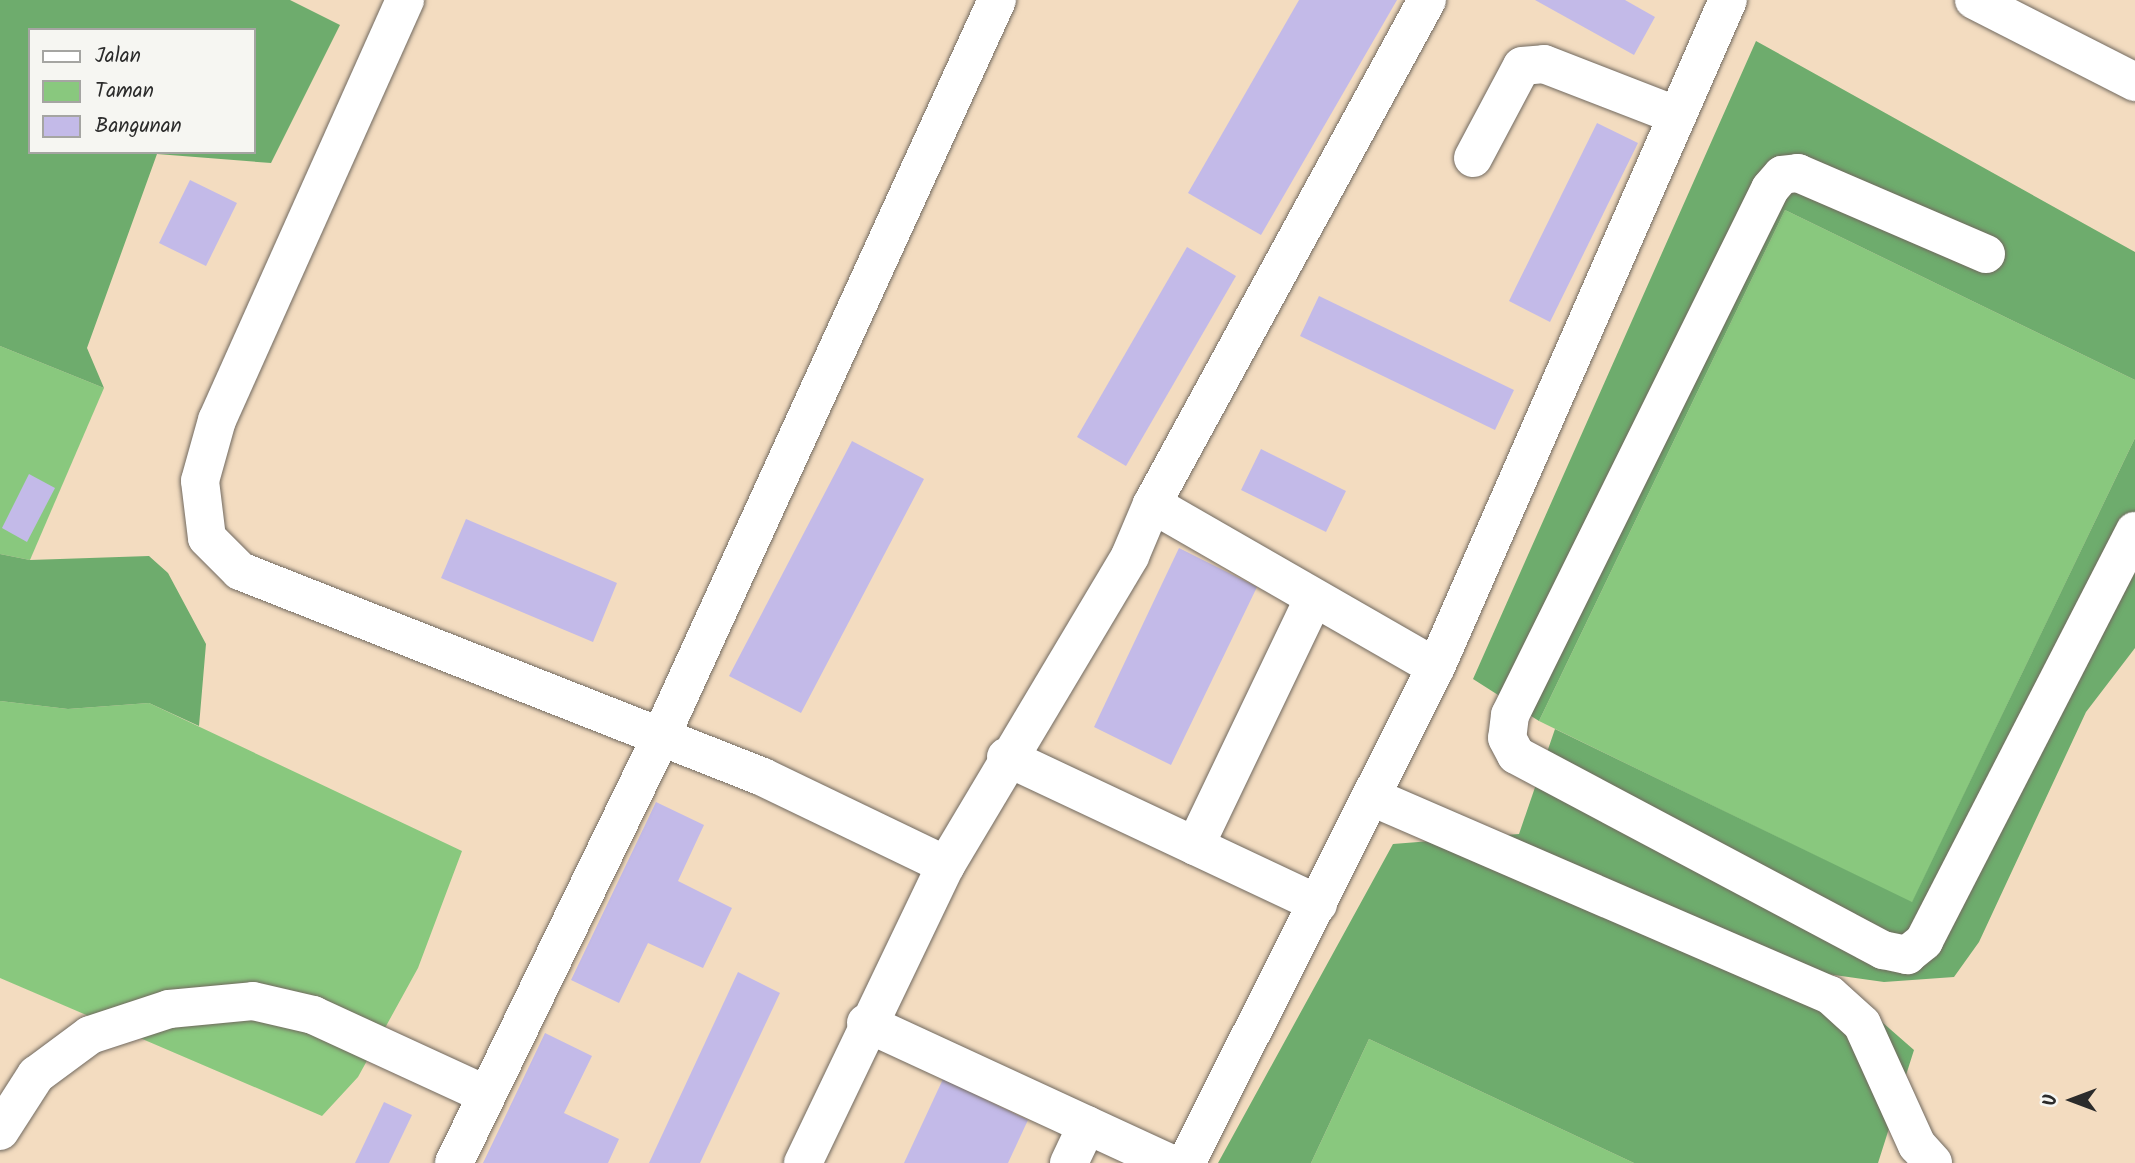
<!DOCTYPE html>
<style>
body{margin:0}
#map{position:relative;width:2135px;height:1163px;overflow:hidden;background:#f3dcc0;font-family:Kalam,sans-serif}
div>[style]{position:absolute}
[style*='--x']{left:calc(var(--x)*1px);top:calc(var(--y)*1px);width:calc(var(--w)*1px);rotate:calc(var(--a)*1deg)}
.green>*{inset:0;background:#89c87e}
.forest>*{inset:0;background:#6eac6d}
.building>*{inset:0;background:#c3bae8}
.roads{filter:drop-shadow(0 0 2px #71695f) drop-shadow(0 0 2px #71695f)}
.minor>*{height:38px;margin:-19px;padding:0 19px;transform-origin:19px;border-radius:19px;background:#fff}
span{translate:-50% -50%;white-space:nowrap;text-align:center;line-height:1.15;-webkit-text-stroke:6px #f6f6f2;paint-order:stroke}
.legend{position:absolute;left:28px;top:28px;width:228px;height:126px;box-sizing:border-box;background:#f6f6f2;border:2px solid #a5a5a2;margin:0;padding:9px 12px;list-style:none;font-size:21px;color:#2b2b2b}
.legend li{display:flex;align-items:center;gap:14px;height:35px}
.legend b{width:35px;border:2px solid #a5a5a2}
.north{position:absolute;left:2037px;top:1065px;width:70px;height:70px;-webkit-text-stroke:5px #f6f6f2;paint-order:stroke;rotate:270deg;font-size:19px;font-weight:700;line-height:28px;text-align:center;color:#2b2b2b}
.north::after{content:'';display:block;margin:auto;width:24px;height:32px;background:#2b2b2b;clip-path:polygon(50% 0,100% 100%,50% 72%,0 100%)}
</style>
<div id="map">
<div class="green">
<i style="clip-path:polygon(1785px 210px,2135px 380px,2135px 438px,1912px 903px,1539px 721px)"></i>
<i style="clip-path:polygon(0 346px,104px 388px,30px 560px,0 554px)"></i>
<i style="clip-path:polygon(0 701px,68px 709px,149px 703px,462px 851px,418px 968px,358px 1077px,322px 1116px,0 978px)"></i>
<i style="clip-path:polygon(1369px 1039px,1634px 1163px,1311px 1163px)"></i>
</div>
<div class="forest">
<i style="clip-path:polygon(evenodd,0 0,290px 0,340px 25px,271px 163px,157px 154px,87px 348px,104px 388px,0 346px,0 0,30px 30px,254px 30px,254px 152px,30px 152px,30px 30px)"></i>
<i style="clip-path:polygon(1756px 41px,2135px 252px,2135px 380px,1785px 210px,1539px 721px,1473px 679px)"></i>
<i style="clip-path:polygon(2135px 438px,2135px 648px,2086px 712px,1979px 942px,1954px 977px,1884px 982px,1827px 974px,1914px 1050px,1878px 1163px,1634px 1163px,1369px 1039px,1311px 1163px,1218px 1163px,1393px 844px,1519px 834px,1555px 729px,1912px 902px)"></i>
<i style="clip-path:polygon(0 554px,30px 560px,149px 556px,168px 573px,206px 644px,199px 726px,149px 703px,68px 709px,0 701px)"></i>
</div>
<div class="building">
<i style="clip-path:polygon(1299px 0,1397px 0,1261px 235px,1188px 193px)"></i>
<i style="clip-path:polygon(1535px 0,1625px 0,1655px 17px,1634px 55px)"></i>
<i style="clip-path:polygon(1597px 123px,1638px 143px,1550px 322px,1509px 301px)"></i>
<i style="clip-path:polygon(190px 180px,237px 203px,206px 266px,159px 243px)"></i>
<i style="clip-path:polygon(1187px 247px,1236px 276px,1126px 466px,1077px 437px)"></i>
<i style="clip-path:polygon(1319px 296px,1514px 390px,1495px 430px,1300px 336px)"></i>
<i style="clip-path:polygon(852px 441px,924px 479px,801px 713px,729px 676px)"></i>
<i style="clip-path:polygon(1261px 449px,1346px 491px,1326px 532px,1241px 490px)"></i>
<i style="clip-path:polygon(29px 474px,55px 488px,27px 542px,2px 528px)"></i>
<i style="clip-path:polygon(466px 519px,617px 583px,593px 642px,441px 578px)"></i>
<i style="clip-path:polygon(1179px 548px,1257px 587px,1171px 765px,1094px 727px)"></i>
<i style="clip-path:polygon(656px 802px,704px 825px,678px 881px,732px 908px,703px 968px,648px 943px,619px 1003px,571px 980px)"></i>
<i style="clip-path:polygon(738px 972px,780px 993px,700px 1163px,649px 1163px)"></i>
<i style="clip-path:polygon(545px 1033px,592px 1056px,564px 1113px,619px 1139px,608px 1163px,483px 1163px)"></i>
<i style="clip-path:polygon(943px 1079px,1028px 1120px,1008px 1163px,904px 1163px)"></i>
<i style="clip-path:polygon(384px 1102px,412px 1115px,389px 1163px,355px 1163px)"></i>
</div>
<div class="roads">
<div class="minor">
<i style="--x:405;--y:0;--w:460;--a:114.1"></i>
<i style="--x:217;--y:420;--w:63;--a:105.6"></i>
<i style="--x:200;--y:481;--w:57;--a:83"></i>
<i style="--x:207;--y:538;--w:47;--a:45"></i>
<i style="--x:240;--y:571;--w:562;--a:21.5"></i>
<i style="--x:763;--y:777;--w:203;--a:25.7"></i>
<i style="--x:946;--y:865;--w:360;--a:-59.2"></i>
<i style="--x:1130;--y:556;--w:56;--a:-67.1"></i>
<i style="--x:1152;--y:504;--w:327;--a:29.9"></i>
<i style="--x:1974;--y:0;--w:181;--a:27"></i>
<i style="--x:1473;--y:158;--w:104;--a:-62"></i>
<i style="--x:1522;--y:66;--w:22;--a:-5"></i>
<i style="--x:1544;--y:64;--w:138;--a:21.2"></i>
<i style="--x:1986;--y:254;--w:205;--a:-156.7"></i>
<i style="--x:1798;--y:173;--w:16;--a:173"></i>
<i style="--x:1782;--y:175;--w:18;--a:131"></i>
<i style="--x:1770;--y:189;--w:587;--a:116.3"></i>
<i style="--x:1510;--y:715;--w:23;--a:97"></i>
<i style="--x:1507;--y:738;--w:19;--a:62"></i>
<i style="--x:1516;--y:755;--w:416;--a:28"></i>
<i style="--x:1883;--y:950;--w:25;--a:12"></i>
<i style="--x:1907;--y:955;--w:22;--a:-39"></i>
<i style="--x:1924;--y:941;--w:461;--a:-62.8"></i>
<i style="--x:1152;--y:504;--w:574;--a:-61.38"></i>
<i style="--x:1006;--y:757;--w:345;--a:25.2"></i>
<i style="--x:1372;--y:797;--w:499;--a:23.4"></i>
<i style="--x:1830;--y:995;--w:43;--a:42.2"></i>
<i style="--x:1862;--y:1024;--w:133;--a:65.6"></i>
<i style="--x:1917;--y:1145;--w:24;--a:48"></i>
<i style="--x:1195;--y:846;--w:273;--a:-64.4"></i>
<i style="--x:866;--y:1023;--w:334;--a:24.8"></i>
<i style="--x:0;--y:1131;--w:67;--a:-57.3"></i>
<i style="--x:36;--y:1075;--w:67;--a:-36.5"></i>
<i style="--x:90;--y:1035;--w:83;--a:-18.2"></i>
<i style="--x:169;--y:1009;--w:84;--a:-5.4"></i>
<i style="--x:253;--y:1001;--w:62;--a:13.1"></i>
<i style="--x:313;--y:1015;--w:189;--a:24.7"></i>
<i style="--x:454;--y:1163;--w:475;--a:-64.1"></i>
<i style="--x:661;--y:736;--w:809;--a:-65.46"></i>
<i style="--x:803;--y:1163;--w:331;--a:-64.4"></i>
<i style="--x:1069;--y:1163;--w:42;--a:-64.7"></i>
<i style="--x:1186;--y:1163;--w:555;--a:-63.25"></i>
<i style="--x:1436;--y:667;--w:728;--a:-66.36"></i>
</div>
</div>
<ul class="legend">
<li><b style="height:9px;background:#fff"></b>Jalan</li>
<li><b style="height:19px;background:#89c87e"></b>Taman</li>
<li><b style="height:19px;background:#c3bae8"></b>Bangunan</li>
</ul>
<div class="north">U</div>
</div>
